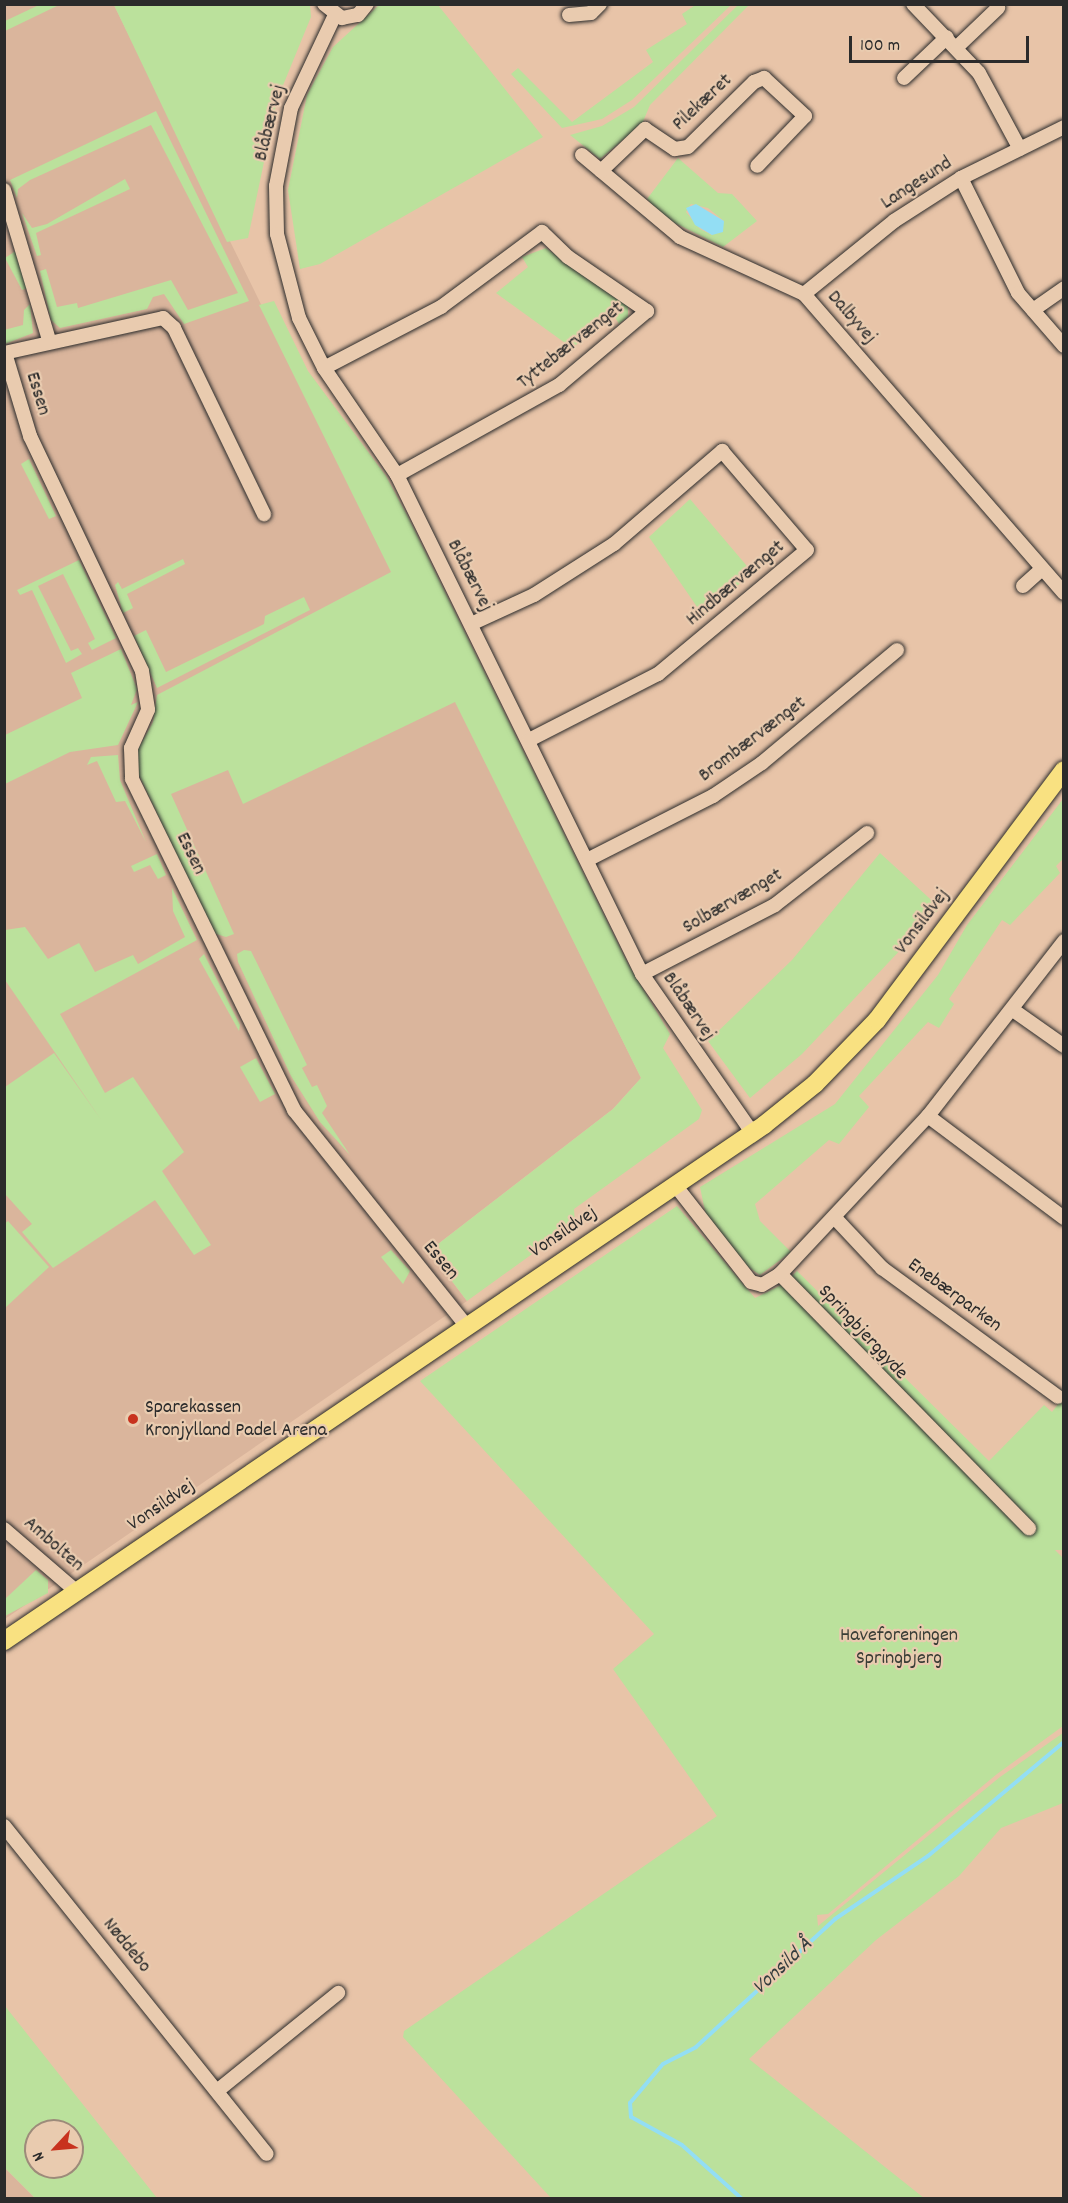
<!DOCTYPE html>
<meta charset="utf-8">
<style>
body{margin:0}
#map{position:relative;width:1068px;height:2203px;overflow:hidden;background:#e8c4a8;font-family:Dekko,sans-serif}
div>[style]{position:absolute}
[style*='--x']{left:calc(var(--x)*1px);top:calc(var(--y)*1px);width:calc(var(--w)*1px);rotate:calc(var(--a)*1deg)}
.built>*{inset:0;background:#dab59c}
.green>*{inset:0;background:#bbe19c}
.water>*{inset:0;background:#93def4}
.stream>*{height:4px;margin:-2px;padding:0 2px;transform-origin:2px;border-radius:2px;background:#93def4}
.roads{filter:drop-shadow(0 0 2px #2b2b2b) drop-shadow(0 0 2px #2b2b2b)}
.minor>*{height:14px;margin:-7px;padding:0 7px;transform-origin:7px;border-radius:7px;background:#e9cbaf}
.major>*{height:18px;margin:-9px;padding:0 9px;transform-origin:9px;border-radius:9px;background:#f9e181}
.dots>*{width:16px;height:16px;translate:-50% -50%;box-sizing:border-box;border:3px solid #e9cbaf;border-radius:50%}
span{translate:-50% -50%;white-space:nowrap;text-align:center;line-height:1.15;-webkit-text-stroke:4.5px #e9cbaf;paint-order:stroke}
.street-label{font-size:20px;color:#2b2b2b}
.poi-label{font-size:20px;color:#2b2b2b}
.left{translate:0 -50%;text-align:left}
.park-label{font-size:20px;color:#393d36}
.water-label{font-size:21px;color:#353d3f;font-style:italic}
.frame{position:absolute;inset:0;border:6px solid #2b2b2b;pointer-events:none}
.north{position:absolute;left:24px;top:2119px;width:60px;height:60px;box-sizing:border-box;background:#e9cbaf;border:2px solid #9d8b7a;border-radius:50%;rotate:244deg;font-size:16px;font-weight:700;line-height:24px;text-align:center;color:#2b2b2b}
.north::after{content:'';display:block;margin:auto;width:21px;height:27px;background:#c8321e;clip-path:polygon(50% 0,100% 100%,50% 72%,0 100%)}
.scale{position:absolute;left:849px;top:36px;width:180px;height:27px;box-sizing:border-box;border:3px solid #2b2b2b;border-top:0;padding-left:8px;font-size:18px;line-height:21px;white-space:nowrap;color:#2b2b2b;-webkit-text-stroke:4px #e9cbaf;paint-order:stroke}
</style>
<div id="map">
<div class="built">
<i style="clip-path:polygon(5px 5px,114px 5px,641px 1078px,613px 1109px,429px 1251px,467px 1301px,5px 1619px)"></i>
<i style="clip-path:polygon(5px 2168px,35px 2198px,5px 2198px)"></i>
</div>
<div class="green">
<i style="clip-path:polygon(697px 4px,731px 5px,632px 100px,602px 119px,562px 128px,511px 74px,518px 68px,572px 122px,653px 62px,646px 50px,687px 24px,682px 14px)"></i>
<i style="clip-path:polygon(39px 5px,59px 5px,5px 31px,5px 21px)"></i>
<i style="clip-path:polygon(114px 5px,310px 5px,311px 17px,277px 100px,248px 238px,227px 242px)"></i>
<i style="clip-path:polygon(379px 5px,438px 5px,543px 137px,320px 264px,300px 269px,288px 190px,307px 95px,333px 47px)"></i>
<i style="clip-path:polygon(738px 5px,749px 5px,650px 105px,642px 124px,600px 159px,570px 135px,602px 126px,634px 107px)"></i>
<i style="clip-path:polygon(156px 111px,249px 301px,184px 324px,164px 294px,153px 297px,147px 309px,60px 328px,51px 320px,40px 271px,46px 269px,57px 307px,77px 303px,78px 308px,171px 280px,188px 310px,238px 293px,151px 125px,30px 180px,18px 189px,17px 198px,10px 180px)"></i>
<i style="clip-path:polygon(evenodd,678px 158px,718px 193px,732px 194px,757px 221px,723px 247px,665px 218px,647px 199px,678px 158px,691px 204px,708px 208px,724px 221px,712px 235px,700px 229px,686px 212px,691px 204px)"></i>
<i style="clip-path:polygon(125px 179px,130px 189px,36px 233px,41px 255px,37px 256px,22px 213px,32px 228px,47px 224px)"></i>
<i style="clip-path:polygon(546px 248px,628px 306px,628px 317px,619px 324px,614px 315px,572px 348px,496px 293px,528px 267px,522px 257px)"></i>
<i style="clip-path:polygon(17px 250px,27px 288px,22px 290px,5px 258px)"></i>
<i style="clip-path:polygon(274px 301px,308px 371px,386px 476px,408px 517px,628px 964px,670px 1034px,663px 1048px,702px 1110px,699px 1119px,574px 1209px,575px 1223px,467px 1301px,429px 1251px,613px 1109px,641px 1078px,455px 702px,243px 804px,228px 770px,171px 794px,234px 934px,226px 937px,213px 933px,139px 775px,137px 751px,153px 722px,157px 695px,391px 572px,259px 305px)"></i>
<i style="clip-path:polygon(30px 304px,33px 333px,5px 344px,4px 330px,23px 325px,24px 310px)"></i>
<i style="clip-path:polygon(29px 459px,56px 516px,49px 519px,21px 464px)"></i>
<i style="clip-path:polygon(690px 499px,752px 572px,704px 617px,649px 537px)"></i>
<i style="clip-path:polygon(183px 559px,185px 564px,127px 594px,133px 608px,123px 613px,115px 585px,118px 582px,122px 589px)"></i>
<i style="clip-path:polygon(79px 560px,116px 638px,92px 650px,88px 643px,95px 639px,63px 574px,38px 586px,71px 651px,78px 648px,82px 654px,66px 663px,32px 590px,20px 595px,17px 590px)"></i>
<i style="clip-path:polygon(304px 597px,310px 610px,157px 688px,134px 636px,146px 630px,166px 672px,264px 624px,265px 616px)"></i>
<i style="clip-path:polygon(121px 649px,137px 689px,131px 705px,138px 702px,118px 745px,70px 752px,5px 784px,5px 735px,82px 698px,71px 673px)"></i>
<i style="clip-path:polygon(118px 755px,120px 780px,146px 842px,125px 801px,116px 802px,97px 761px,87px 765px,91px 757px)"></i>
<i style="clip-path:polygon(1063px 799px,1063px 859px,1056px 866px,1060px 873px,1010px 925px,1002px 920px,949px 999px,954px 1004px,939px 1028px,928px 1022px,859px 1096px,869px 1107px,839px 1144px,829px 1140px,755px 1204px,760px 1221px,791px 1252px,760px 1275px,745px 1265px,706px 1216px,700px 1187px,835px 1104px,938px 975px,967px 925px)"></i>
<i style="clip-path:polygon(880px 853px,940px 908px,802px 1054px,750px 1098px,708px 1041px,792px 960px)"></i>
<i style="clip-path:polygon(157px 854px,166px 875px,158px 879px,150px 865px,134px 872px,131px 866px)"></i>
<i style="clip-path:polygon(172px 888px,197px 940px,60px 1014px,105px 1093px,133px 1077px,184px 1152px,162px 1171px,211px 1245px,194px 1255px,155px 1200px,53px 1268px,22px 1232px,32px 1224px,5px 1194px,5px 1087px,54px 1053px,102px 1121px,5px 980px,5px 930px,25px 927px,48px 959px,79px 943px,95px 972px,133px 955px,138px 964px,185px 937px,173px 911px)"></i>
<i style="clip-path:polygon(244px 950px,251px 951px,307px 1065px,302px 1068px,312px 1087px,317px 1085px,327px 1106px,322px 1113px,350px 1155px,320px 1122px,291px 1076px,238px 962px,237px 954px)"></i>
<i style="clip-path:polygon(204px 954px,240px 1025px,239px 1031px,199px 959px)"></i>
<i style="clip-path:polygon(256px 1058px,275px 1094px,260px 1102px,240px 1067px)"></i>
<i style="clip-path:polygon(677px 1206px,755px 1298px,783px 1284px,900px 1407px,906px 1400px,789px 1279px,797px 1271px,989px 1461px,1044px 1405px,1052px 1412px,1063px 1398px,1063px 1550px,1055px 1550px,1063px 1558px,1063px 1726px,997px 1774px,828px 1914px,817px 1915px,818px 1926px,1000px 1777px,1063px 1733px,1063px 1803px,1001px 1828px,959px 1876px,876px 1940px,749px 2059px,924px 2198px,551px 2198px,403px 2037px,404px 2031px,717px 1816px,613px 1669px,654px 1634px,420px 1381px)"></i>
<i style="clip-path:polygon(8px 1221px,49px 1267px,5px 1308px,4px 1224px)"></i>
<i style="clip-path:polygon(391px 1250px,410px 1271px,403px 1284px,381px 1257px)"></i>
<i style="clip-path:polygon(36px 1570px,48px 1580px,48px 1593px,5px 1616px,5px 1599px)"></i>
<i style="clip-path:polygon(evenodd,5px 2006px,157px 2198px,158px 2198px,35px 2198px,5px 2168px,5px 2006px,36px 2131px,72px 2131px,72px 2167px,36px 2167px,36px 2131px)"></i>
</div>
<div class="water">
<i style="clip-path:polygon(696px 204px,724px 221px,723px 232px,712px 235px,695px 225px,686px 208px)"></i>
</div>
<div class="stream">
<i style="--x:741;--y:2198;--w:79;--a:-138.1"></i>
<i style="--x:682;--y:2145;--w:58;--a:-151.2"></i>
<i style="--x:631;--y:2117;--w:14;--a:-94"></i>
<i style="--x:630;--y:2103;--w:51;--a:-49.8"></i>
<i style="--x:663;--y:2064;--w:37;--a:-27"></i>
<i style="--x:696;--y:2047;--w:189;--a:-42.6"></i>
<i style="--x:835;--y:1919;--w:112;--a:-34.1"></i>
<i style="--x:928;--y:1856;--w:177;--a:-40"></i>
</div>
<div class="roads">
<div class="minor">
<i style="--x:324;--y:4;--w:23;--a:38"></i>
<i style="--x:342;--y:18;--w:16;--a:-11"></i>
<i style="--x:358;--y:15;--w:14;--a:-51"></i>
<i style="--x:913;--y:4;--w:95;--a:46.3"></i>
<i style="--x:979;--y:73;--w:86;--a:61.7"></i>
<i style="--x:335;--y:15;--w:103;--a:115.3"></i>
<i style="--x:291;--y:108;--w:79;--a:100.9"></i>
<i style="--x:276;--y:186;--w:48;--a:88.8"></i>
<i style="--x:277;--y:234;--w:87;--a:75.3"></i>
<i style="--x:299;--y:318;--w:56;--a:63.4"></i>
<i style="--x:324;--y:368;--w:130;--a:55.7"></i>
<i style="--x:397;--y:475;--w:556;--a:63.85"></i>
<i style="--x:642;--y:974;--w:193;--a:55.2"></i>
<i style="--x:569;--y:15;--w:22;--a:-5"></i>
<i style="--x:591;--y:13;--w:13;--a:-45"></i>
<i style="--x:957;--y:47;--w:57;--a:-43.6"></i>
<i style="--x:904;--y:78;--w:59;--a:-43.6"></i>
<i style="--x:582;--y:155;--w:128;--a:39.9"></i>
<i style="--x:680;--y:237;--w:136;--a:24.7"></i>
<i style="--x:804;--y:294;--w:396;--a:49"></i>
<i style="--x:601;--y:171;--w:61;--a:-43.7"></i>
<i style="--x:645;--y:129;--w:36;--a:34"></i>
<i style="--x:675;--y:149;--w:13;--a:-9"></i>
<i style="--x:688;--y:147;--w:93;--a:-44.6"></i>
<i style="--x:754;--y:82;--w:11;--a:-22"></i>
<i style="--x:764;--y:78;--w:56;--a:42.8"></i>
<i style="--x:805;--y:116;--w:69;--a:133.8"></i>
<i style="--x:961;--y:178;--w:128;--a:63.6"></i>
<i style="--x:1018;--y:293;--w:70;--a:49"></i>
<i style="--x:4;--y:190;--w:157;--a:73.3"></i>
<i style="--x:804;--y:294;--w:116;--a:-39"></i>
<i style="--x:894;--y:221;--w:80;--a:-32.7"></i>
<i style="--x:961;--y:178;--w:115;--a:-26.3"></i>
<i style="--x:1033;--y:310;--w:38;--a:-35"></i>
<i style="--x:4;--y:353;--w:163;--a:-12.4"></i>
<i style="--x:163;--y:318;--w:15;--a:42"></i>
<i style="--x:174;--y:328;--w:207;--a:64.2"></i>
<i style="--x:5;--y:353;--w:87;--a:73.2"></i>
<i style="--x:30;--y:436;--w:260;--a:64.5"></i>
<i style="--x:142;--y:671;--w:39;--a:81"></i>
<i style="--x:148;--y:710;--w:42;--a:114.1"></i>
<i style="--x:131;--y:748;--w:31;--a:88"></i>
<i style="--x:132;--y:779;--w:369;--a:63.9"></i>
<i style="--x:294;--y:1110;--w:278;--a:51.4"></i>
<i style="--x:324;--y:368;--w:132;--a:-27.5"></i>
<i style="--x:441;--y:307;--w:126;--a:-36.6"></i>
<i style="--x:542;--y:232;--w:36;--a:44"></i>
<i style="--x:568;--y:257;--w:96;--a:34.4"></i>
<i style="--x:647;--y:311;--w:115;--a:139.9"></i>
<i style="--x:559;--y:385;--w:185;--a:150.9"></i>
<i style="--x:1023;--y:586;--w:24;--a:-42"></i>
<i style="--x:471;--y:624;--w:69;--a:-24.7"></i>
<i style="--x:534;--y:595;--w:95;--a:-32.5"></i>
<i style="--x:614;--y:544;--w:143;--a:-40.7"></i>
<i style="--x:722;--y:451;--w:130;--a:49.4"></i>
<i style="--x:807;--y:550;--w:194;--a:140.2"></i>
<i style="--x:658;--y:674;--w:145;--a:152.9"></i>
<i style="--x:589;--y:859;--w:139;--a:-26.9"></i>
<i style="--x:713;--y:796;--w:59;--a:-34"></i>
<i style="--x:762;--y:763;--w:176;--a:-39.9"></i>
<i style="--x:642;--y:974;--w:150;--a:-27.4"></i>
<i style="--x:775;--y:905;--w:117;--a:-38"></i>
<i style="--x:1013;--y:1010;--w:62;--a:35.2"></i>
<i style="--x:928;--y:1116;--w:170;--a:36.9"></i>
<i style="--x:675;--y:1185;--w:123;--a:51.9"></i>
<i style="--x:751;--y:1282;--w:11;--a:15"></i>
<i style="--x:762;--y:1285;--w:21;--a:-31"></i>
<i style="--x:780;--y:1274;--w:356;--a:45.6"></i>
<i style="--x:835;--y:1218;--w:69;--a:46.8"></i>
<i style="--x:882;--y:1268;--w:218;--a:36.2"></i>
<i style="--x:780;--y:1274;--w:216;--a:-46.9"></i>
<i style="--x:928;--y:1116;--w:222;--a:-52.1"></i>
<i style="--x:4;--y:1529;--w:95;--a:40.7"></i>
<i style="--x:4;--y:1826;--w:420;--a:51.3"></i>
<i style="--x:217;--y:2091;--w:156;--a:-39"></i>
</div>
<div class="major">
<i style="--x:4;--y:1641;--w:919;--a:-34.17"></i>
<i style="--x:764;--y:1125;--w:65;--a:-38.8"></i>
<i style="--x:815;--y:1084;--w:89;--a:-45.9"></i>
<i style="--x:877;--y:1020;--w:312;--a:-53.2"></i>
</div>
</div>
<div class="dots">
<i style="left:133px;top:1419px;background:#c8321e"></i>
</div>
<div class="street-label">
<span style="left:703px;top:103px;rotate:-43deg">Pilekæret</span>
<span style="left:271px;top:123px;rotate:-76deg">Blåbærvej</span>
<span style="left:917px;top:184px;rotate:-33deg">Langesund</span>
<span style="left:851px;top:318px;rotate:49deg">Dalbyvej</span>
<span style="left:571px;top:346px;rotate:-38deg">Tyttebærvænget</span>
<span style="left:37px;top:394px;rotate:73deg">Essen</span>
<span style="left:469px;top:576px;rotate:63deg">Blåbærvej</span>
<span style="left:736px;top:584px;rotate:-40deg">Hindbærvænget</span>
<span style="left:753px;top:740px;rotate:-37deg">Brombærvænget</span>
<span style="left:190px;top:854px;rotate:64deg">Essen</span>
<span style="left:733px;top:902px;rotate:-30deg">Solbærvænget</span>
<span style="left:923px;top:922px;rotate:-53deg">Vonsildvej</span>
<span style="left:688px;top:1007px;rotate:56deg">Blåbærvej</span>
<span style="left:564px;top:1233px;rotate:-34deg">Vonsildvej</span>
<span style="left:440px;top:1261px;rotate:50deg">Essen</span>
<span style="left:954px;top:1296px;rotate:36deg">Enebærparken</span>
<span style="left:862px;top:1333px;rotate:47deg">Springbjerggyde</span>
<span style="left:162px;top:1506px;rotate:-34deg">Vonsildvej</span>
<span style="left:53px;top:1545px;rotate:41deg">Ambolten</span>
<span style="left:126px;top:1946px;rotate:51deg">Nøddebo</span>
</div>
<div class="poi-label">
<span class="left" style="left:145px;top:1420px">Sparekassen<br>Kronjylland Padel Arena</span>
</div>
<div class="park-label">
<span style="left:899px;top:1648px">Haveforeningen<br>Springbjerg</span>
</div>
<div class="water-label">
<span style="left:783px;top:1967px;rotate:-43deg">Vonsild Å</span>
</div>
<div class="frame"></div>
<div class="north">N</div>
<div class="scale">100 m</div>
</div>
